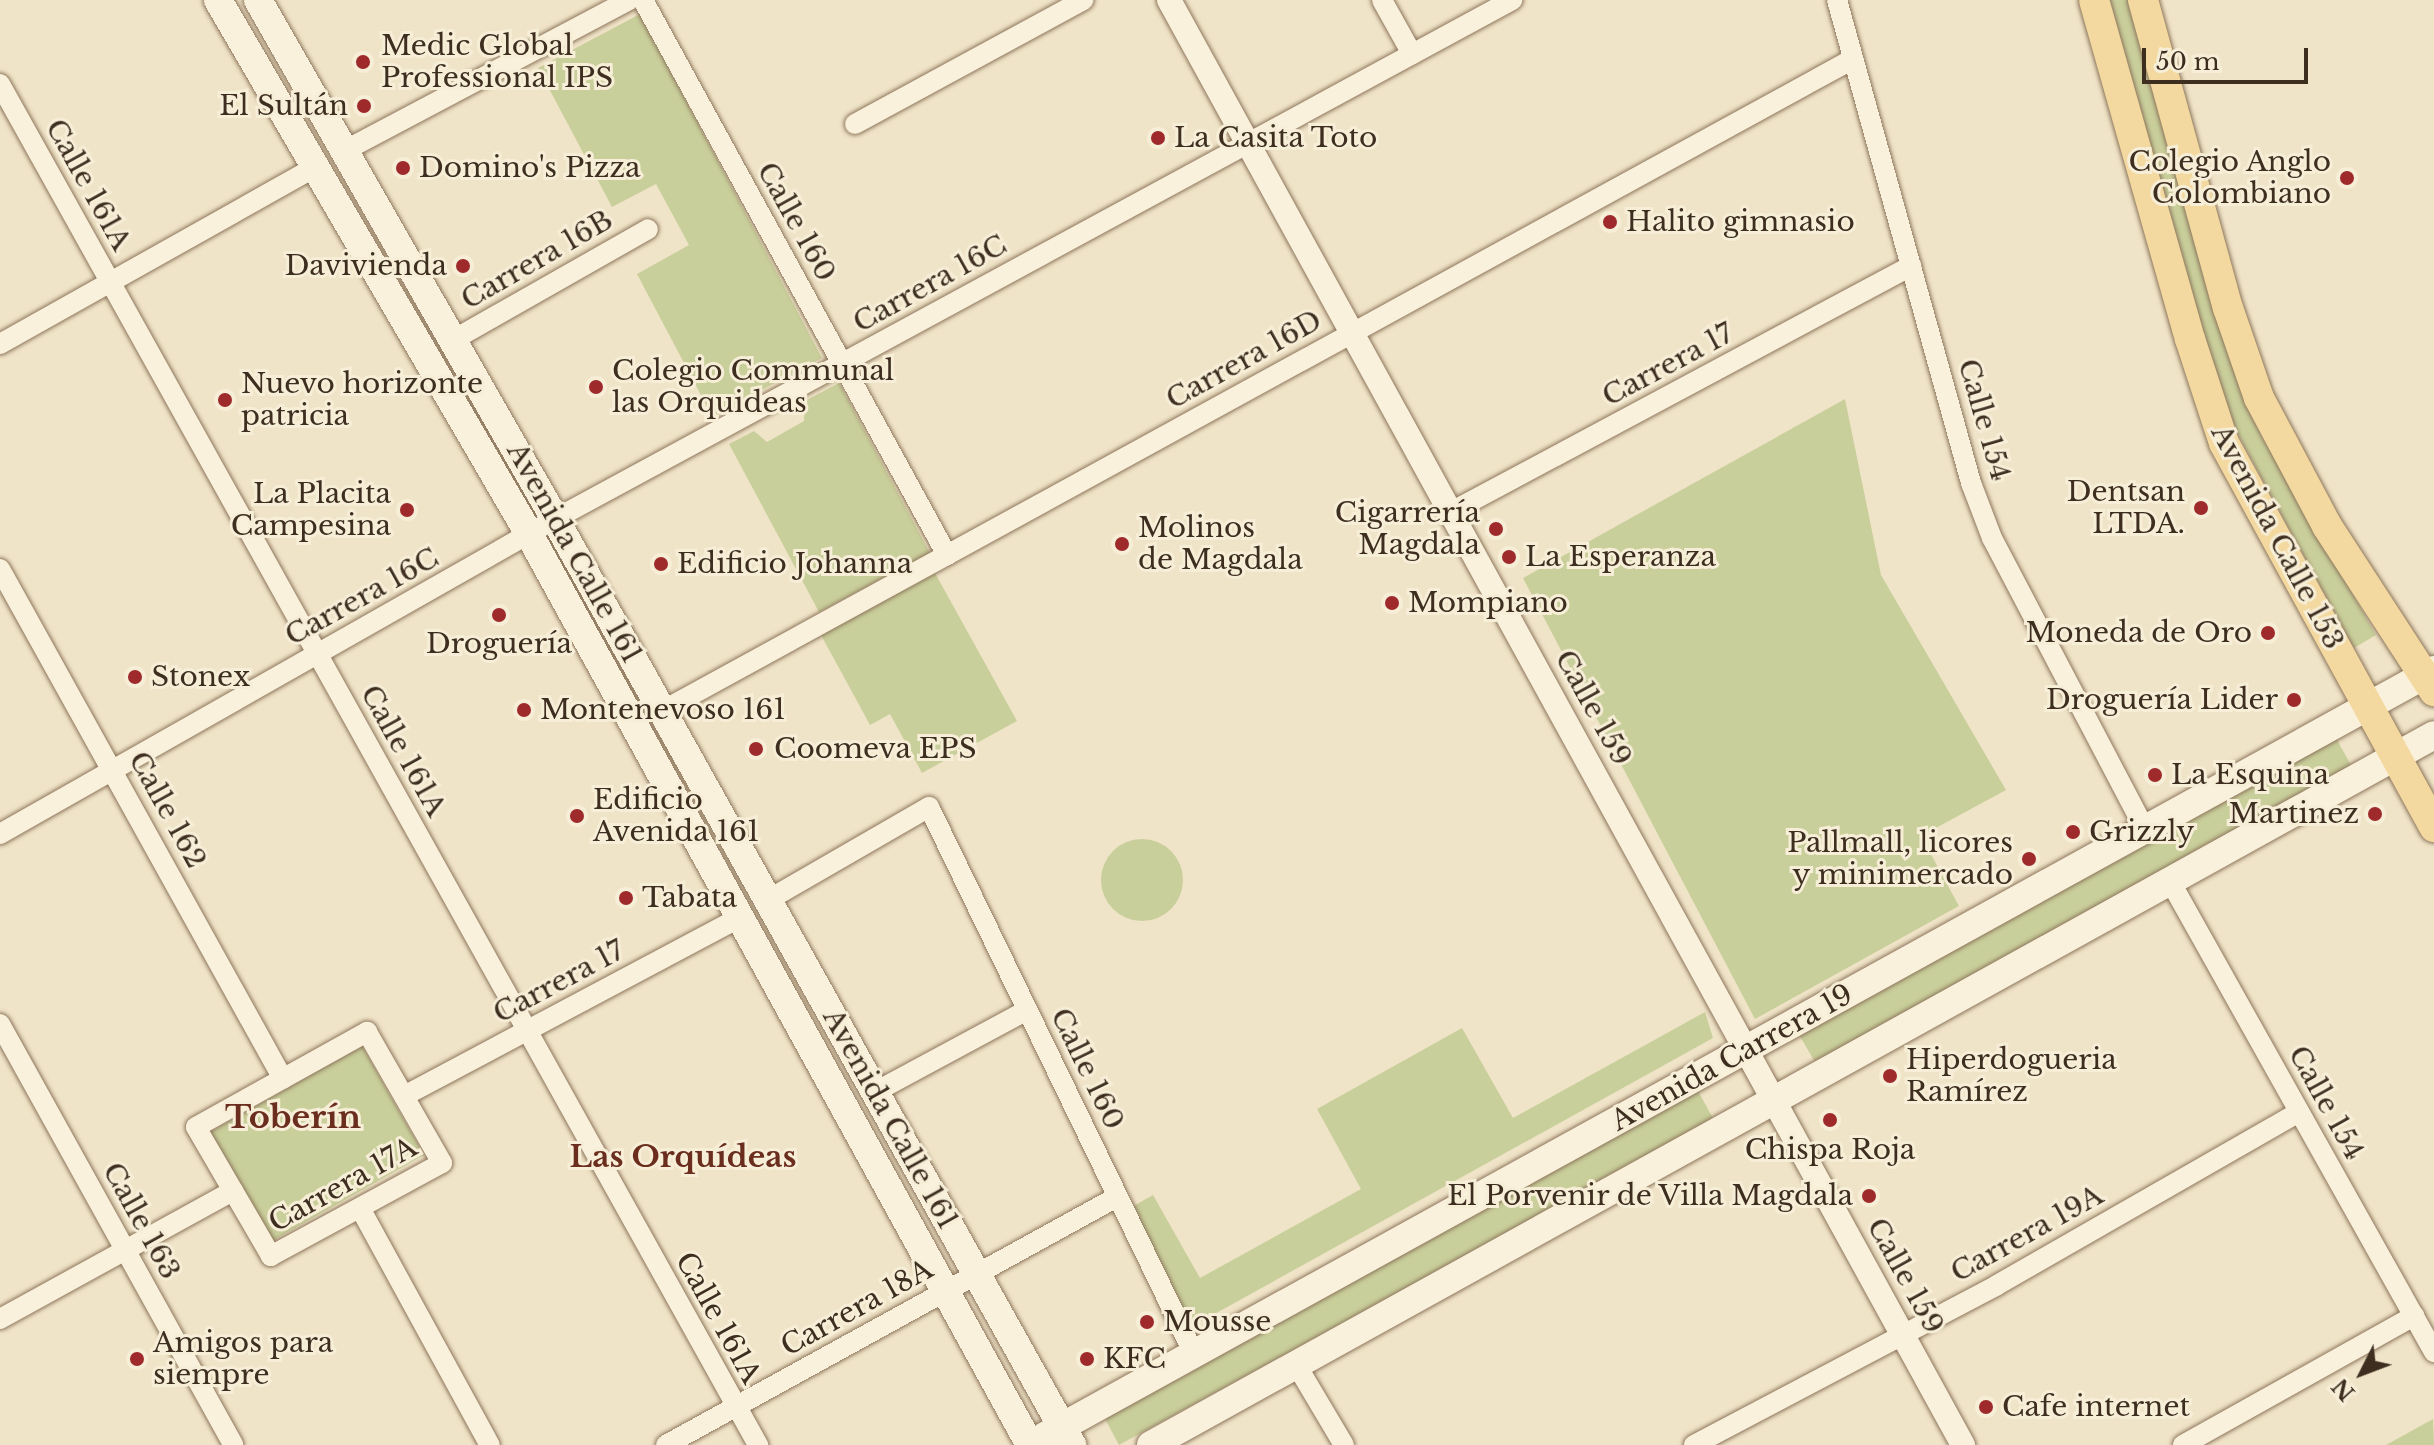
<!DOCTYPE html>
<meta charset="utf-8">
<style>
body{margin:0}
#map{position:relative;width:2434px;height:1445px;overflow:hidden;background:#f0e4c8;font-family:"Libre Baskerville",serif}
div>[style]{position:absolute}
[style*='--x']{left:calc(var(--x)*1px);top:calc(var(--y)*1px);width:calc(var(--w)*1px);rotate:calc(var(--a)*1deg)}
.green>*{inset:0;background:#c9cf9b}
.round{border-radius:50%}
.roads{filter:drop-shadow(0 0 2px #8d765c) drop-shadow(0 0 2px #8d765c)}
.minor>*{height:20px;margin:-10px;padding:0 10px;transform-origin:10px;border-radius:10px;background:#faf1dc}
.tertiary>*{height:24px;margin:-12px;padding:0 12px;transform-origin:12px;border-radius:12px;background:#faf1dc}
.secondary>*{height:28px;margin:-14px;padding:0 14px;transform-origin:14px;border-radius:14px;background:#faf1dc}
.primary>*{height:30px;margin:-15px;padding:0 15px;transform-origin:15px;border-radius:15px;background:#f3d9a0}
.dots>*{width:22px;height:22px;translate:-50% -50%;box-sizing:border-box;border:4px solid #f7eed8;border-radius:50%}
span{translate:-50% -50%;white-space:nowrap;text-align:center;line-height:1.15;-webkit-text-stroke:6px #f7eed8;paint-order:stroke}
.poi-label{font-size:28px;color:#3d2e20}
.left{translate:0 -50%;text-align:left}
.right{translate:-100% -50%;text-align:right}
.street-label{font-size:28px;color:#3d2e20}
.neighbourhood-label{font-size:30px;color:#6b2e1e;font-weight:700}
.quarter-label{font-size:32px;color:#6b2e1e;font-weight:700}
.north{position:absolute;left:2322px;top:1333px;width:80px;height:80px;-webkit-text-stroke:6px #f7eed8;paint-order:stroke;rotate:228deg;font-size:22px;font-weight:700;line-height:32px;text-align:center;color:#3d2e20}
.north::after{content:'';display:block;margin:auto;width:28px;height:36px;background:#3d2e20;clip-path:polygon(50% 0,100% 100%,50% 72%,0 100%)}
.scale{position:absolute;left:2142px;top:48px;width:166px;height:36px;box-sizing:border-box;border:4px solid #3d2e20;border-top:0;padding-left:10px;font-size:24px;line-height:28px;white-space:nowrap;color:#3d2e20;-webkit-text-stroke:6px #f7eed8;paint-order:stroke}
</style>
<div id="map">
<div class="green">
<i style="clip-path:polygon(2105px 0,2133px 0,2211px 298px,2239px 387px,2260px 434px,2376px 635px,2354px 648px,2219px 399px)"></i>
<i style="clip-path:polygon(640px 14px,822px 358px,712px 416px,637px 274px,689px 245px,656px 184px,612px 207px,538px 68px)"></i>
<i style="clip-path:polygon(839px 383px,930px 553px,819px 612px,729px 444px,754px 431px,767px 442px,804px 421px,805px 401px)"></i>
<i style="clip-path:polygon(1845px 399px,1881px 575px,2006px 790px,1921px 836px,1959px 906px,1755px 1019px,1523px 578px)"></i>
<i style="clip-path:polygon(935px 573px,1017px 721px,922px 773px,890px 714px,870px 725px,821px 635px)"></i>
<i style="clip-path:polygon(2336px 738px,2351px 765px,1815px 1062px,1798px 1033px)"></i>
<i class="round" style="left:1101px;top:839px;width:82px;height:82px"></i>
<i style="clip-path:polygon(1705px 1012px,1713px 1038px,1191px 1327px,1130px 1208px,1153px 1195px,1200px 1278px,1361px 1189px,1317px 1109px,1462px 1028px,1513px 1118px)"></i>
<i style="clip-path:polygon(362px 1046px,424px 1155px,272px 1241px,210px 1132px)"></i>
<i style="clip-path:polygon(1698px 1091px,1714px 1120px,1119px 1445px,1105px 1419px)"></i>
<i style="clip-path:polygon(2433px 1419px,2434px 1445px,2386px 1445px)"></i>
</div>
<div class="roads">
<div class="minor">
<i style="--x:643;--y:0;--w:633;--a:61.29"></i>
<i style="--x:1382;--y:0;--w:62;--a:60.9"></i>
<i style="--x:1837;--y:0;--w:501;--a:74.49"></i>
<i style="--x:1971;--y:483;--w:59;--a:69.1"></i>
<i style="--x:1992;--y:538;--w:329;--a:62.3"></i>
<i style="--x:0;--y:84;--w:1558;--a:60.88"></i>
<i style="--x:855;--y:124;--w:260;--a:-28.5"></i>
<i style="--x:344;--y:151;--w:323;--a:-27.9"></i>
<i style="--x:453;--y:340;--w:224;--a:-29.6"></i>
<i style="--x:0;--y:344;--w:361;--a:-29.3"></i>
<i style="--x:1451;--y:512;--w:522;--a:-28.14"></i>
<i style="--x:0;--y:569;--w:583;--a:60.97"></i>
<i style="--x:662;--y:711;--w:1358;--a:-28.7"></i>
<i style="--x:0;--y:834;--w:638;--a:-29.58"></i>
<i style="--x:555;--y:519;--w:1089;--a:-28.47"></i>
<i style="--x:2170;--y:881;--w:540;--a:60.73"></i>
<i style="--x:768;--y:900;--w:186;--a:-30"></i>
<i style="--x:929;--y:807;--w:610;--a:64.15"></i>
<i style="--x:0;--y:1024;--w:481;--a:61"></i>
<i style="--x:367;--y:1032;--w:151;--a:60.2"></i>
<i style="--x:442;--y:1163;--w:195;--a:151.5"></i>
<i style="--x:271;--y:1256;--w:149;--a:-120.2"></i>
<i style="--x:196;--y:1127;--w:196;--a:-29.1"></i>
<i style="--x:875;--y:1092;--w:173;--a:-28.3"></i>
<i style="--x:404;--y:1096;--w:381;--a:-28"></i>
<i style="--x:360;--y:1208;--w:270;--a:61.3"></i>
<i style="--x:0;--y:1319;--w:266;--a:-28.8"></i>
<i style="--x:1297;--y:1366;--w:92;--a:59.3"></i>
<i style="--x:666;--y:1445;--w:515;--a:-28.81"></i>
<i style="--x:1694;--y:1445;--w:343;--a:-27.8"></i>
<i style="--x:1997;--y:1285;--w:348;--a:-29.8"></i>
<i style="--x:2183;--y:1445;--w:265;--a:-29.2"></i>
</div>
<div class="tertiary">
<i style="--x:1169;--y:0;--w:1649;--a:61.21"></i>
</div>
<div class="secondary">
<i style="--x:218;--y:0;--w:618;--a:59.78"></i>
<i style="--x:529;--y:534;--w:1040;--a:61.19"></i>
<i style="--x:258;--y:0;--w:598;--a:60.22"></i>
<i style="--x:555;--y:519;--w:1061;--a:60.82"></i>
<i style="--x:1045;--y:1436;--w:1586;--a:-28.88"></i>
<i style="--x:1151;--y:1445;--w:1466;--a:-28.96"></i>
</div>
<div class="primary">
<i style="--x:2094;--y:0;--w:352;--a:74.2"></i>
<i style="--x:2190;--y:339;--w:109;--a:71.9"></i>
<i style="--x:2224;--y:443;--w:438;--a:61.3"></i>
<i style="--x:2143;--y:0;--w:320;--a:74.6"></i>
<i style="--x:2228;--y:308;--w:95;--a:71"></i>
<i style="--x:2259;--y:398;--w:145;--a:62"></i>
<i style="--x:2327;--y:526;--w:197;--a:57"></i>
</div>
</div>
<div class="dots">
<i style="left:363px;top:62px;background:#9e2a2b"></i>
<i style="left:364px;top:106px;background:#9e2a2b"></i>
<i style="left:1158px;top:138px;background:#9e2a2b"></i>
<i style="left:403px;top:168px;background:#9e2a2b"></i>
<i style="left:2347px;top:178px;background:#9e2a2b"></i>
<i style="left:1610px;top:222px;background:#9e2a2b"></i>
<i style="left:463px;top:266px;background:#9e2a2b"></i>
<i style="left:596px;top:387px;background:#9e2a2b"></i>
<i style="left:225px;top:400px;background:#9e2a2b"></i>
<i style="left:2201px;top:508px;background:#9e2a2b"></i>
<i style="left:407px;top:510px;background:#9e2a2b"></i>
<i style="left:1496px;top:529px;background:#9e2a2b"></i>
<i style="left:1122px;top:544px;background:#9e2a2b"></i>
<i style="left:1509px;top:557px;background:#9e2a2b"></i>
<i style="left:661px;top:564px;background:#9e2a2b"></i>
<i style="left:1392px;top:603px;background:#9e2a2b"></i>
<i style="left:499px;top:615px;background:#9e2a2b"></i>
<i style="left:2268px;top:633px;background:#9e2a2b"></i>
<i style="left:135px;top:677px;background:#9e2a2b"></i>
<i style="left:2294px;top:700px;background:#9e2a2b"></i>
<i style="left:524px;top:710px;background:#9e2a2b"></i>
<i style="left:756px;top:749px;background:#9e2a2b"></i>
<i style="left:2155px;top:775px;background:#9e2a2b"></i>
<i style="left:2375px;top:814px;background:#9e2a2b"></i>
<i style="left:577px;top:816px;background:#9e2a2b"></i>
<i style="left:2073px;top:832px;background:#9e2a2b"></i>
<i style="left:2029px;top:859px;background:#9e2a2b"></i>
<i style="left:626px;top:898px;background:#9e2a2b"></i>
<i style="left:1890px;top:1076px;background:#9e2a2b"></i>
<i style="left:1830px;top:1120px;background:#9e2a2b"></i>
<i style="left:1869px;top:1196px;background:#9e2a2b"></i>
<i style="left:1147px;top:1322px;background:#9e2a2b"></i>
<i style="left:137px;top:1359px;background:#9e2a2b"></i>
<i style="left:1087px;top:1359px;background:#9e2a2b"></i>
<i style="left:1986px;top:1407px;background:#9e2a2b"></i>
</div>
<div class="poi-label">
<span class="left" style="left:381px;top:62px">Medic Global<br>Professional IPS</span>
<span class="right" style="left:348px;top:106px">El Sultán</span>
<span class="left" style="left:1174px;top:138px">La Casita Toto</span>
<span class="right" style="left:2331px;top:178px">Colegio Anglo<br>Colombiano</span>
<span class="left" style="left:419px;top:168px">Domino's Pizza</span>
<span class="left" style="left:1626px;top:222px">Halito gimnasio</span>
<span class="right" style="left:447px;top:266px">Davivienda</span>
<span class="left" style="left:612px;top:387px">Colegio Communal<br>las Orquideas</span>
<span class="left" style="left:241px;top:400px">Nuevo horizonte<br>patricia</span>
<span class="right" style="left:2185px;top:508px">Dentsan<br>LTDA.</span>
<span class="right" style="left:391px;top:510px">La Placita<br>Campesina</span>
<span class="right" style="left:1480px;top:529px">Cigarrería<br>Magdala</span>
<span class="left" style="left:1138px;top:544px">Molinos<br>de Magdala</span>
<span class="left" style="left:1525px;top:557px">La Esperanza</span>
<span class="left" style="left:677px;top:564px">Edificio Johanna</span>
<span class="left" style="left:1408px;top:603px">Mompiano</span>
<span class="right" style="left:2252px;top:633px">Moneda de Oro</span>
<span style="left:499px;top:644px">Droguería</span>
<span class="left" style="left:151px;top:677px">Stonex</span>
<span class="right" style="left:2278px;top:700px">Droguería Lider</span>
<span class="left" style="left:540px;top:710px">Montenevoso 161</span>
<span class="left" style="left:774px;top:749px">Coomeva EPS</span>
<span class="left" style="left:2171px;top:775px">La Esquina</span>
<span class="left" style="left:593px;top:816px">Edificio<br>Avenida 161</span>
<span class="right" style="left:2359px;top:814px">Martinez</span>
<span class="left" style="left:2089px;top:832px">Grizzly</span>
<span class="right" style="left:2013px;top:859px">Pallmall, licores<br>y minimercado</span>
<span class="left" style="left:642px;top:898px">Tabata</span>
<span class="left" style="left:1906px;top:1076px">Hiperdogueria<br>Ramírez</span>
<span style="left:1830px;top:1150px">Chispa Roja</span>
<span class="right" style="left:1853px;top:1196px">El Porvenir de Villa Magdala</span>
<span class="left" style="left:1163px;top:1322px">Mousse</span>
<span class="left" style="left:153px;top:1359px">Amigos para<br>siempre</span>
<span class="left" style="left:1103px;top:1359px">KFC</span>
<span class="left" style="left:2002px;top:1407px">Cafe internet</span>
</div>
<div class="street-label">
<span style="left:88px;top:185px;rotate:61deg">Calle 161A</span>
<span style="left:796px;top:222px;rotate:61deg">Calle 160</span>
<span style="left:537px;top:260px;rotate:-30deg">Carrera 16B</span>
<span style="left:930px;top:284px;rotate:-29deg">Carrera 16C</span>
<span style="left:1244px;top:360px;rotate:-29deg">Carrera 16D</span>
<span style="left:1668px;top:365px;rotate:-28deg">Carrera 17</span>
<span style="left:1984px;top:420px;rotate:74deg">Calle 154</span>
<span style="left:2277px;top:537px;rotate:62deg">Avenida Calle 153</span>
<span style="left:574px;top:553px;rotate:61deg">Avenida Calle 161</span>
<span style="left:362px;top:597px;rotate:-29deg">Carrera 16C</span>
<span style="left:1593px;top:708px;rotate:61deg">Calle 159</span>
<span style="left:403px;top:751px;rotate:61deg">Calle 161A</span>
<span style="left:167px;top:810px;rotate:61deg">Calle 162</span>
<span style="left:559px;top:982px;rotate:-28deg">Carrera 17</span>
<span style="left:1732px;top:1058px;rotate:-29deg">Avenida Carrera 19</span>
<span style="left:1087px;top:1069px;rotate:64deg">Calle 160</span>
<span style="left:2326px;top:1103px;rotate:61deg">Calle 154</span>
<span style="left:890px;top:1119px;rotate:61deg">Avenida Calle 161</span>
<span style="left:343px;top:1185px;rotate:-29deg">Carrera 17A</span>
<span style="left:141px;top:1221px;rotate:61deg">Calle 163</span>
<span style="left:2027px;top:1234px;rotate:-29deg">Carrera 19A</span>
<span style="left:1905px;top:1276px;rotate:61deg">Calle 159</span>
<span style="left:857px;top:1308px;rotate:-29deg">Carrera 18A</span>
<span style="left:718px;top:1318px;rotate:61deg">Calle 161A</span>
</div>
<div class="neighbourhood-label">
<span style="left:683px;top:1157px">Las Orquídeas</span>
</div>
<div class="quarter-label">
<span style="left:293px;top:1117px">Toberín</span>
</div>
<div class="north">N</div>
<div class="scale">50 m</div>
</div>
